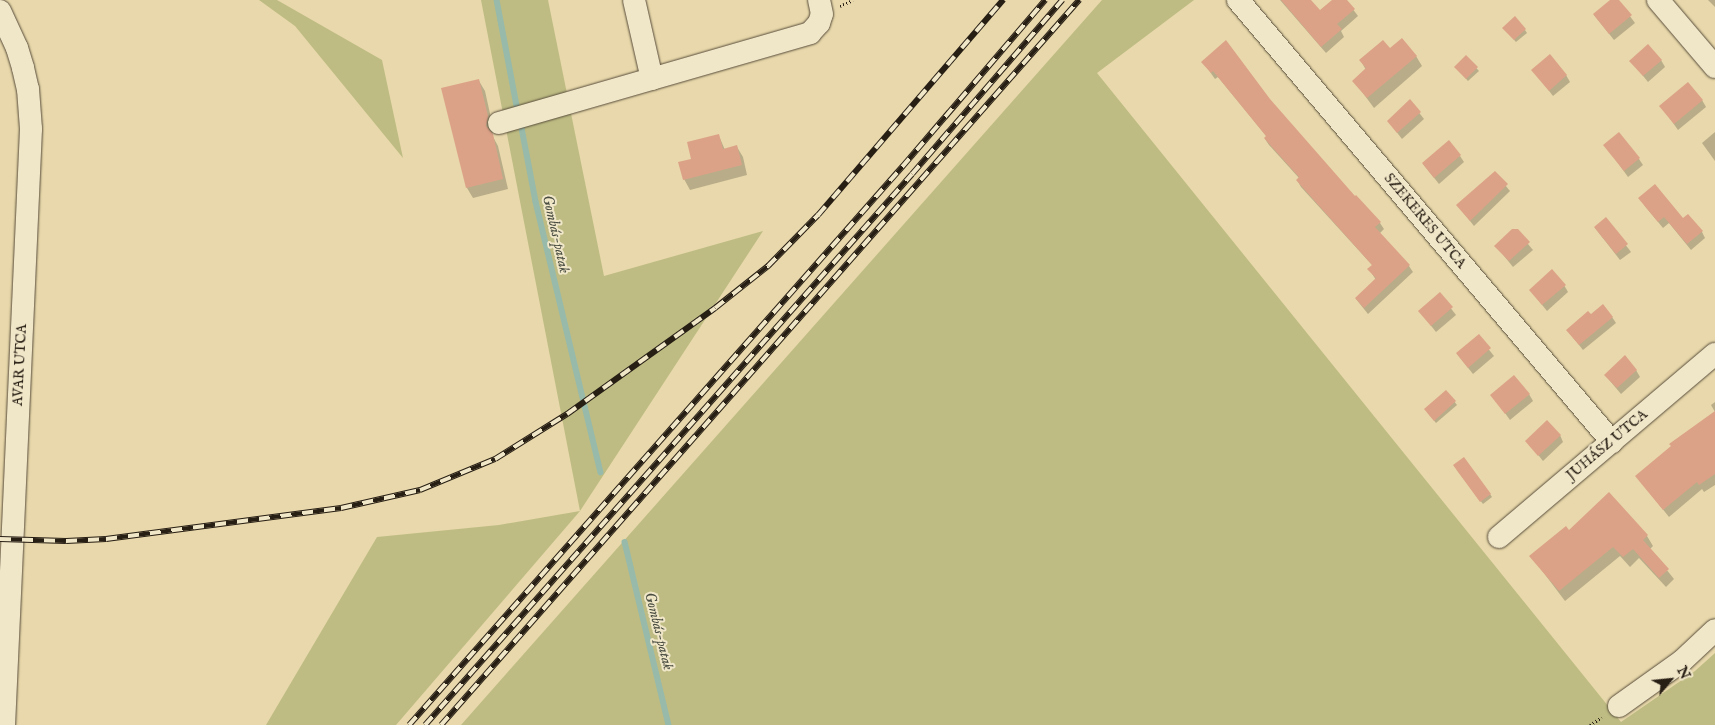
<!DOCTYPE html>
<meta charset="utf-8">
<style>
body{margin:0}
#map{position:relative;width:1715px;height:725px;overflow:hidden;background:#e8d8ab;font-family:"IM FELL English",serif}
div>[style]{position:absolute}
[style*='--x']{left:calc(var(--x)*1px);top:calc(var(--y)*1px);width:calc(var(--w)*1px);rotate:calc(var(--a)*1deg)}
.green>*{inset:0;background:#bebc83}
.shadow>*{inset:0;background:#0003}
.stream>*{height:5.5px;margin:-2.75px;padding:0 2.75px;transform-origin:2.75px;border-radius:2.75px;background:#97baaa}
.building>*{inset:0;background:#dca288}
.path>*{height:3px;margin-top:-1.5px;transform-origin:0;background:repeating-linear-gradient(90deg,#271e14 0 1px,transparent 0 3.5px)}
.roads{filter:drop-shadow(0 0 1px #574c3a) drop-shadow(0 0 1px #574c3a)}
.minor>*{height:22px;margin:-11px;padding:0 11px;transform-origin:11px;border-radius:11px;background:#f0e6c8}
.rail>*{height:5.5px;margin-top:-2.75px;transform-origin:0;background:repeating-linear-gradient(90deg,#f0e6c8 0 11px,#271e14 0 22px);box-sizing:border-box;border-block:1px solid #271e14}
span{translate:-50% -50%;white-space:nowrap;text-align:center;line-height:1.15;-webkit-text-stroke:4px #f0e6c8;paint-order:stroke}
.street-label{font-size:14px;color:#271e14}
.water-label{font-size:15px;color:#494d41;font-style:italic}
.north{position:absolute;left:1645px;top:655px;width:50px;height:50px;-webkit-text-stroke:4px #f0e6c8;paint-order:stroke;rotate:62deg;font-size:14px;font-weight:700;line-height:20px;text-align:center;color:#271e14}
.north::after{content:'';display:block;margin:auto;width:18px;height:22px;background:#271e14;clip-path:polygon(50% 0,100% 100%,50% 72%,0 100%)}
</style>
<div id="map">
<div class="green">
<i style="clip-path:polygon(259px 0,277px 0,382px 60px,403px 158px,295px 26px)"></i>
<i style="clip-path:polygon(481px 0,548px 0,604px 276px,763px 231px,580px 511px,396px 725px,266px 725px,377px 537px,499px 525px,580px 511px)"></i>
<i style="clip-path:polygon(1102px 0,1194px 0,1097px 73px,1621px 722px,1695px 671px,1715px 653px,1715px 725px,461px 725px)"></i>
</div>
<div class="shadow">
<i style="clip-path:polygon(1280px 0,1309px 0,1320px 12px,1333px 0,1346px 0,1358px 16px,1341px 31px,1344px 37px,1326px 53px)"></i>
<i style="clip-path:polygon(1612px 0,1618px 0,1635px 23px,1614px 40px,1594px 15px)"></i>
<i style="clip-path:polygon(1708px 0,1715px 0,1715px 7px)"></i>
<i style="clip-path:polygon(1525px 30px,1527px 33px,1516px 42px,1506px 31px)"></i>
<i style="clip-path:polygon(1390px 50px,1416px 56px,1422px 66px,1374px 108px,1354px 81px,1366px 70px,1361px 61px)"></i>
<i style="clip-path:polygon(1466px 57px,1479px 71px,1468px 81px,1458px 70px)"></i>
<i style="clip-path:polygon(1661px 60px,1665px 67px,1648px 82px,1631px 61px)"></i>
<i style="clip-path:polygon(1203px 62px,1269px 100px,1355px 198px,1356px 196px,1380px 223px,1384px 229px,1379px 234px,1409px 266px,1413px 272px,1368px 314px,1356px 299px,1376px 280px,1369px 269px,1373px 266px,1301px 187px,1297px 180px,1299px 178px,1269px 145px,1265px 139px,1267px 137px,1218px 77px,1215px 79px)"></i>
<i style="clip-path:polygon(1533px 70px,1566px 75px,1570px 82px,1553px 96px)"></i>
<i style="clip-path:polygon(479px 81px,485px 91px,493px 127px,492px 135px,498px 146px,508px 189px,473px 198px,467px 188px)"></i>
<i style="clip-path:polygon(1702px 100px,1706px 107px,1678px 130px,1661px 106px)"></i>
<i style="clip-path:polygon(1410px 101px,1424px 119px,1402px 139px,1388px 121px)"></i>
<i style="clip-path:polygon(1715px 132px,1715px 161px,1702px 143px)"></i>
<i style="clip-path:polygon(719px 136px,725px 150px,737px 147px,743px 157px,747px 175px,690px 190px,684px 179px,693px 160px)"></i>
<i style="clip-path:polygon(1605px 145px,1639px 159px,1643px 165px,1628px 177px)"></i>
<i style="clip-path:polygon(1460px 156px,1464px 162px,1439px 184px,1423px 164px)"></i>
<i style="clip-path:polygon(1495px 173px,1510px 191px,1474px 226px,1458px 206px)"></i>
<i style="clip-path:polygon(1644px 205px,1683px 219px,1702px 232px,1705px 238px,1691px 250px,1669px 223px,1663px 228px)"></i>
<i style="clip-path:polygon(1606px 219px,1631px 252px,1620px 260px,1595px 228px)"></i>
<i style="clip-path:polygon(1517px 231px,1533px 250px,1513px 267px,1496px 246px)"></i>
<i style="clip-path:polygon(1564px 285px,1568px 292px,1547px 311px,1530px 290px)"></i>
<i style="clip-path:polygon(1440px 294px,1456px 315px,1436px 332px,1420px 312px)"></i>
<i style="clip-path:polygon(1591px 316px,1612px 317px,1616px 323px,1583px 350px,1567px 330px)"></i>
<i style="clip-path:polygon(1478px 336px,1494px 356px,1473px 374px,1457px 354px)"></i>
<i style="clip-path:polygon(1636px 370px,1640px 377px,1621px 394px,1605px 375px)"></i>
<i style="clip-path:polygon(1446px 391px,1457px 405px,1436px 423px,1427px 412px)"></i>
<i style="clip-path:polygon(1529px 394px,1533px 401px,1510px 420px,1492px 395px)"></i>
<i style="clip-path:polygon(1715px 402px,1715px 485px,1704px 492px,1702px 489px,1669px 517px,1637px 477px,1715px 412px,1711px 405px)"></i>
<i style="clip-path:polygon(1560px 435px,1563px 442px,1543px 461px,1527px 441px)"></i>
<i style="clip-path:polygon(1456px 469px,1490px 494px,1492px 497px,1483px 504px)"></i>
<i style="clip-path:polygon(1569px 531px,1647px 536px,1653px 546px,1650px 549px,1674px 579px,1666px 587px,1639px 558px,1630px 567px,1620px 556px,1565px 601px,1531px 556px)"></i>
</div>
<div class="stream">
<i style="--x:497;--y:0;--w:113;--a:79.3"></i>
<i style="--x:521;--y:123;--w:80;--a:79.2"></i>
<i style="--x:536;--y:202;--w:278;--a:76.5"></i>
<i style="--x:625;--y:542;--w:188;--a:76.5"></i>
</div>
<div class="building">
<i style="clip-path:polygon(1281px 0,1311px 0,1320px 10px,1332px 0,1347px 0,1355px 9px,1337px 24px,1342px 29px,1321px 47px)"></i>
<i style="clip-path:polygon(1610px 0,1619px 0,1632px 15px,1609px 34px,1593px 14px)"></i>
<i style="clip-path:polygon(1515px 16px,1526px 29px,1514px 40px,1502px 28px)"></i>
<i style="clip-path:polygon(1402px 38px,1417px 56px,1367px 98px,1352px 81px,1366px 68px,1359px 60px,1383px 40px,1390px 48px)"></i>
<i style="clip-path:polygon(1226px 40px,1270px 99px,1355px 196px,1356px 195px,1381px 222px,1375px 227px,1410px 265px,1364px 308px,1355px 298px,1376px 278px,1367px 269px,1372px 265px,1296px 180px,1299px 177px,1264px 138px,1266px 136px,1213px 71px,1211px 73px,1201px 62px)"></i>
<i style="clip-path:polygon(1648px 44px,1662px 60px,1643px 76px,1629px 61px)"></i>
<i style="clip-path:polygon(1550px 54px,1567px 75px,1549px 91px,1531px 70px)"></i>
<i style="clip-path:polygon(1466px 55px,1478px 67px,1466px 79px,1454px 67px)"></i>
<i style="clip-path:polygon(479px 79px,488px 116px,486px 126px,493px 134px,503px 179px,466px 188px,441px 88px)"></i>
<i style="clip-path:polygon(1688px 82px,1703px 100px,1674px 124px,1659px 106px)"></i>
<i style="clip-path:polygon(1410px 99px,1421px 112px,1397px 133px,1387px 121px)"></i>
<i style="clip-path:polygon(1619px 132px,1640px 158px,1624px 171px,1603px 145px)"></i>
<i style="clip-path:polygon(719px 134px,723px 149px,737px 145px,742px 165px,683px 180px,678px 162px,691px 159px,687px 142px)"></i>
<i style="clip-path:polygon(1449px 140px,1461px 155px,1434px 178px,1422px 163px)"></i>
<i style="clip-path:polygon(1495px 171px,1508px 184px,1470px 221px,1456px 205px)"></i>
<i style="clip-path:polygon(1655px 184px,1683px 218px,1688px 214px,1703px 231px,1687px 244px,1664px 217px,1658px 222px,1638px 198px)"></i>
<i style="clip-path:polygon(1606px 217px,1628px 244px,1616px 254px,1594px 227px)"></i>
<i style="clip-path:polygon(1512px 229px,1518px 229px,1530px 242px,1509px 261px,1494px 246px)"></i>
<i style="clip-path:polygon(1552px 269px,1566px 285px,1542px 305px,1529px 290px)"></i>
<i style="clip-path:polygon(1440px 292px,1453px 307px,1431px 326px,1418px 311px)"></i>
<i style="clip-path:polygon(1603px 304px,1613px 317px,1579px 345px,1566px 330px,1588px 311px,1591px 314px)"></i>
<i style="clip-path:polygon(1479px 334px,1491px 348px,1468px 368px,1456px 353px)"></i>
<i style="clip-path:polygon(1625px 355px,1637px 370px,1617px 388px,1604px 375px)"></i>
<i style="clip-path:polygon(1514px 375px,1530px 394px,1505px 414px,1490px 395px)"></i>
<i style="clip-path:polygon(1446px 390px,1456px 401px,1434px 421px,1424px 409px)"></i>
<i style="clip-path:polygon(1715px 411px,1715px 474px,1699px 485px,1697px 482px,1663px 510px,1635px 476px,1671px 446px,1669px 444px)"></i>
<i style="clip-path:polygon(1547px 420px,1561px 435px,1538px 456px,1525px 441px)"></i>
<i style="clip-path:polygon(1464px 457px,1491px 494px,1480px 502px,1453px 465px)"></i>
<i style="clip-path:polygon(1609px 492px,1648px 535px,1643px 540px,1669px 569px,1659px 578px,1633px 549px,1623px 557px,1613px 547px,1559px 591px,1529px 556px,1566px 526px,1569px 530px)"></i>
</div>
<div class="path">
<i style="--x:840;--y:6;--w:14;--a:-25"></i>
<i style="--x:1590;--y:725;--w:14;--a:-34"></i>
</div>
<div class="roads">
<div class="minor">
<i style="--x:634;--y:0;--w:81;--a:77.2"></i>
<i style="--x:1238;--y:0;--w:579;--a:49.76"></i>
<i style="--x:1658;--y:0;--w:88;--a:49.6"></i>
<i style="--x:0;--y:11;--w:41;--a:65.3"></i>
<i style="--x:17;--y:48;--w:21;--a:73"></i>
<i style="--x:23;--y:68;--w:22;--a:77"></i>
<i style="--x:28;--y:89;--w:40;--a:85.7"></i>
<i style="--x:31;--y:129;--w:597;--a:92.59"></i>
<i style="--x:499;--y:123;--w:324;--a:-16.1"></i>
<i style="--x:810;--y:33;--w:13;--a:-48"></i>
<i style="--x:819;--y:23;--w:9;--a:-72"></i>
<i style="--x:822;--y:14;--w:14;--a:-102"></i>
<i style="--x:1499;--y:537;--w:283;--a:-40.3"></i>
<i style="--x:1619;--y:706;--w:77;--a:-35.5"></i>
<i style="--x:1682;--y:661;--w:45;--a:-43.2"></i>
</div>
</div>
<div class="rail">
<i style="--x:0;--y:539;--w:66;--a:1.7"></i>
<i style="--x:66;--y:541;--w:40;--a:-2.9"></i>
<i style="--x:106;--y:539;--w:237;--a:-7.5"></i>
<i style="--x:341;--y:508;--w:81;--a:-12.8"></i>
<i style="--x:420;--y:490;--w:81;--a:-22.5"></i>
<i style="--x:495;--y:459;--w:85;--a:-32"></i>
<i style="--x:567;--y:414;--w:182;--a:-35.6"></i>
<i style="--x:715;--y:308;--w:68;--a:-38.4"></i>
<i style="--x:768;--y:266;--w:71;--a:-45.6"></i>
<i style="--x:818;--y:215;--w:284;--a:-49.3"></i>
<i style="--x:409;--y:725;--w:745;--a:-48.54"></i>
<i style="--x:902;--y:167;--w:220;--a:-49.4"></i>
<i style="--x:425;--y:725;--w:735;--a:-48.53"></i>
<i style="--x:912;--y:174;--w:230;--a:-49.2"></i>
<i style="--x:441;--y:725;--w:966;--a:-48.65"></i>
</div>
<div class="street-label">
<span style="left:1425px;top:221px;rotate:50deg">SZEKERES UTCA</span>
<span style="left:20px;top:365px;rotate:-87deg">AVAR UTCA</span>
<span style="left:1607px;top:445px;rotate:-40deg">JUHÁSZ UTCA</span>
</div>
<div class="water-label">
<span style="left:556px;top:234px;rotate:77deg">Gombás-patak</span>
<span style="left:659px;top:631px;rotate:76deg">Gombás-patak</span>
</div>
<div class="north">N</div>
</div>
